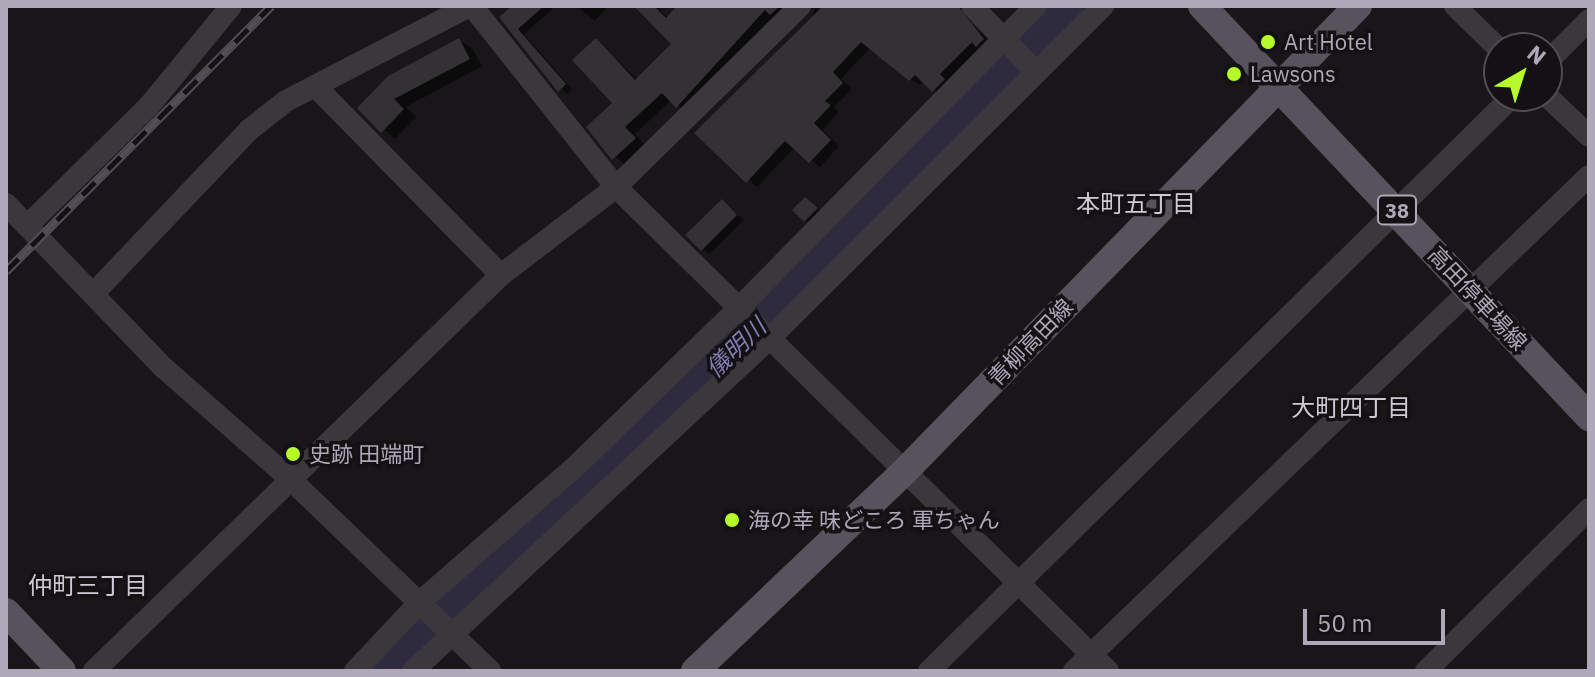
<!DOCTYPE html>
<meta charset="utf-8">
<style>
body{margin:0}
#map{position:relative;width:1595px;height:677px;overflow:hidden;background:#181618;font-family:"IBM Plex Sans","Noto Sans JP",sans-serif}
div>[style]{position:absolute}
[style*='--x']{left:calc(var(--x)*1px);top:calc(var(--y)*1px);width:calc(var(--w)*1px);rotate:calc(var(--a)*1deg)}
.shadow>*{inset:0;background:#0007}
.river>*{height:34px;margin:-17px;padding:0 17px;transform-origin:17px;border-radius:17px;background:#2d2b3d}
.building>*{inset:0;background:#333134}
.minor>*{height:22px;margin:-11px;padding:0 11px;transform-origin:11px;border-radius:11px;background:#3a373d}
.major>*{height:28px;margin:-14px;padding:0 14px;transform-origin:14px;border-radius:14px;background:#57535d}
.rail>*{height:9px;margin-top:-4.5px;transform-origin:0;background:repeating-linear-gradient(90deg,#131113 0 18px,#514e57 0 36px);box-sizing:border-box;border-block:2px solid #514e57}
.dots>*{width:22px;height:22px;translate:-50% -50%;box-sizing:border-box;border:4px solid #131113;border-radius:50%}
span{translate:-50% -50%;white-space:nowrap;text-align:center;line-height:1.15;-webkit-text-stroke:7px #131113;paint-order:stroke}
.shield-label span{padding:2px 6px;background:#131113;border:2px solid;border-radius:6px;-webkit-text-stroke-width:0}
.shield-label{font-size:20px;color:#aea8b9;font-weight:700}
.poi-label{font-size:22px;color:#aea8b9}
.left{translate:0 -50%;text-align:left}
.street-label{font-size:22px;color:#aea8b9}
.neighbourhood-label{font-size:24px;color:#cdc9d5}
.water-label{font-size:24px;color:#847db5;font-style:italic}
.frame{position:absolute;inset:0;border:8px solid #aea8b9;pointer-events:none}
.north{position:absolute;left:1483px;top:32px;width:80px;height:80px;box-sizing:border-box;background:#131113;border:2px solid #514d55;border-radius:50%;rotate:39deg;font-size:22px;font-weight:700;line-height:32px;text-align:center;color:#aea8b9}
.north::after{content:'';display:block;margin:auto;width:28px;height:36px;background:#b7fa2c;clip-path:polygon(50% 0,100% 100%,50% 72%,0 100%)}
.scale{position:absolute;left:1303px;top:609px;width:142px;height:36px;box-sizing:border-box;border:4px solid #aea8b9;border-top:0;padding-left:10px;font-size:24px;line-height:28px;white-space:nowrap;color:#aea8b9;-webkit-text-stroke:6px #131113;paint-order:stroke}
</style>
<div id="map">
<div class="shadow">
<i style="clip-path:polygon(517px 6px,556px 6px,524px 34px,572px 89px,567px 94px,502px 18px)"></i>
<i style="clip-path:polygon(577px 6px,609px 6px,595px 21px)"></i>
<i style="clip-path:polygon(637px 6px,657px 6px,668px 18px,680px 6px,797px 6px,688px 113px,671px 100px,635px 134px,645px 145px,624px 165px,589px 127px,614px 103px,597px 41px,638px 80px,674px 44px)"></i>
<i style="clip-path:polygon(826px 6px,964px 6px,971px 23px,993px 45px,943px 96px,924px 81px,920px 85px,910px 79px,871px 47px,841px 79px,852px 89px,834px 107px,839px 112px,823px 130px,839px 146px,820px 167px,795px 147px,757px 187px,697px 133px,812px 17px,815px 7px,821px 10px)"></i>
<i style="clip-path:polygon(459px 40px,472px 48px,482px 66px,406px 107px,416px 117px,395px 139px,359px 108px)"></i>
<i style="clip-path:polygon(806px 199px,825px 214px,814px 225px,805px 220px)"></i>
<i style="clip-path:polygon(722px 202px,744px 220px,710px 254px,702px 249px)"></i>
</div>
<div class="river">
<i style="--x:385;--y:671;--w:83;--a:-46"></i>
<i style="--x:443;--y:611;--w:378;--a:-41.6"></i>
<i style="--x:726;--y:360;--w:492;--a:-46"></i>
</div>
<div class="building">
<i style="clip-path:polygon(512px 6px,544px 6px,518px 29px,566px 84px,558px 92px,499px 17px)"></i>
<i style="clip-path:polygon(634px 6px,654px 6px,666px 18px,677px 6px,780px 6px,770px 15px,765px 10px,676px 108px,662px 93px,625px 127px,636px 138px,612px 160px,586px 127px,612px 103px,572px 60px,596px 38px,635px 80px,671px 44px)"></i>
<i style="clip-path:polygon(823px 6px,958px 6px,984px 39px,976px 47px,972px 42px,940px 74px,945px 79px,932px 92px,915px 75px,909px 81px,861px 42px,833px 72px,843px 83px,825px 101px,831px 105px,814px 123px,831px 140px,809px 163px,785px 141px,746px 183px,694px 133px)"></i>
<i style="clip-path:polygon(459px 38px,470px 59px,394px 99px,404px 109px,381px 133px,357px 108px,388px 76px)"></i>
<i style="clip-path:polygon(805px 197px,818px 208px,804px 222px,792px 210px)"></i>
<i style="clip-path:polygon(722px 199px,737px 215px,701px 251px,685px 235px)"></i>
</div>
<div class="minor">
<i style="--x:472;--y:6;--w:231;--a:51.5"></i>
<i style="--x:616;--y:187;--w:690;--a:44.53"></i>
<i style="--x:972;--y:6;--w:92;--a:45.9"></i>
<i style="--x:1455;--y:6;--w:62;--a:44.3"></i>
<i style="--x:1547;--y:62;--w:59;--a:-45"></i>
<i style="--x:315;--y:86;--w:265;--a:45.5"></i>
<i style="--x:1547;--y:96;--w:58;--a:43.6"></i>
<i style="--x:6;--y:204;--w:228;--a:46.1"></i>
<i style="--x:164;--y:368;--w:165;--a:41.3"></i>
<i style="--x:288;--y:477;--w:280;--a:43.8"></i>
<i style="--x:27;--y:226;--w:171;--a:-44.5"></i>
<i style="--x:149;--y:106;--w:129;--a:-50.6"></i>
<i style="--x:93;--y:294;--w:226;--a:-46.4"></i>
<i style="--x:249;--y:130;--w:47;--a:-38.1"></i>
<i style="--x:286;--y:101;--w:206;--a:-27.4"></i>
<i style="--x:94;--y:671;--w:568;--a:-44.22"></i>
<i style="--x:501;--y:275;--w:145;--a:-37.4"></i>
<i style="--x:616;--y:187;--w:258;--a:-44.5"></i>
<i style="--x:355;--y:671;--w:95;--a:-46.7"></i>
<i style="--x:420;--y:602;--w:207;--a:-41.1"></i>
<i style="--x:576;--y:466;--w:226;--a:-44.1"></i>
<i style="--x:738;--y:309;--w:425;--a:-45.5"></i>
<i style="--x:413;--y:671;--w:487;--a:-43"></i>
<i style="--x:769;--y:339;--w:472;--a:-44.9"></i>
<i style="--x:929;--y:671;--w:820;--a:-44.56"></i>
<i style="--x:1074;--y:671;--w:714;--a:-43.87"></i>
<i style="--x:1426;--y:671;--w:230;--a:-44.8"></i>
</div>
<div class="major">
<i style="--x:1202;--y:6;--w:565;--a:46.72"></i>
<i style="--x:6;--y:612;--w:81;--a:46.5"></i>
<i style="--x:695;--y:671;--w:287;--a:-43.6"></i>
<i style="--x:903;--y:473;--w:652;--a:-45.75"></i>
</div>
<div class="rail">
<i style="--x:6;--y:271;--w:375;--a:-45"></i>
</div>
<div class="dots">
<i style="left:1268px;top:42px;background:#b7fa2c"></i>
<i style="left:1234px;top:74px;background:#b7fa2c"></i>
<i style="left:293px;top:454px;background:#b7fa2c"></i>
<i style="left:732px;top:520px;background:#b7fa2c"></i>
</div>
<div class="shield-label">
<span style="left:1397px;top:210px">38</span>
</div>
<div class="poi-label">
<span class="left" style="left:1284px;top:42px">Art Hotel</span>
<span class="left" style="left:1250px;top:74px">Lawsons</span>
<span class="left" style="left:309px;top:454px">史跡 田端町</span>
<span class="left" style="left:748px;top:520px">海の幸 味どころ 軍ちゃん</span>
</div>
<div class="street-label">
<span style="left:1478px;top:298px;rotate:47deg">高田停車場線</span>
<span style="left:1030px;top:342px;rotate:-46deg">青柳高田線</span>
</div>
<div class="neighbourhood-label">
<span style="left:1136px;top:204px">本町五丁目</span>
<span style="left:1351px;top:408px">大町四丁目</span>
<span style="left:88px;top:586px">仲町三丁目</span>
</div>
<div class="water-label">
<span style="left:736px;top:348px;rotate:-44deg">儀明川</span>
</div>
<div class="frame"></div>
<div class="north">N</div>
<div class="scale">50 m</div>
</div>
